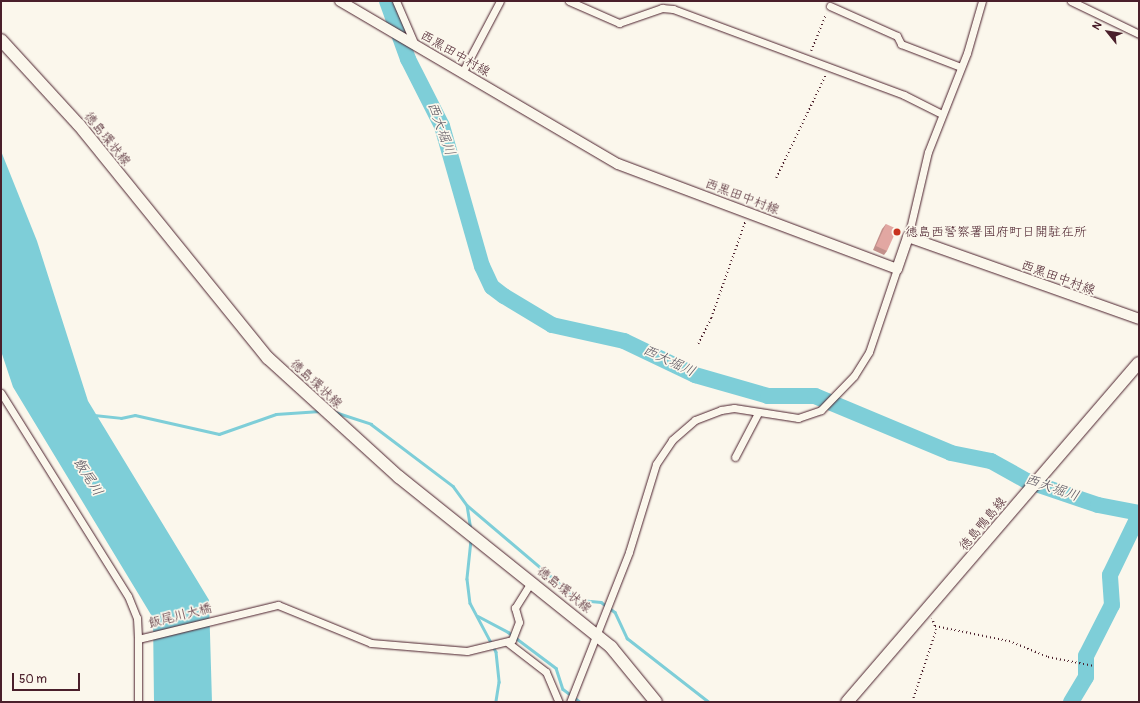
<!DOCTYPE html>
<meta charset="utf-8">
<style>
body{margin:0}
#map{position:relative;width:1140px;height:703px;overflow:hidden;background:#fbf7ec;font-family:Pangolin,"Klee One",sans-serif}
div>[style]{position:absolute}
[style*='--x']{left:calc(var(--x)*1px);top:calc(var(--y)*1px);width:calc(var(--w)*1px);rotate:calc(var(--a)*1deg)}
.water>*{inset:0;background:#7eced8}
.stream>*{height:2.5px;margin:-1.25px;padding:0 1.25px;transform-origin:1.25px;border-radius:1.25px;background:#7eced8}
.river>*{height:16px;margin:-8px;padding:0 8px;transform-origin:8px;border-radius:8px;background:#7eced8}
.path>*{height:1.5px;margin-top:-0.75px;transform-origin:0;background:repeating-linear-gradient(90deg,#4a1f2b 0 1px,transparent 0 4px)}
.roads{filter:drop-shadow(0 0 1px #4a1f2b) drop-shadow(0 0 1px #4a1f2b)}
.street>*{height:7px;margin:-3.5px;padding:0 3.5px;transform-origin:3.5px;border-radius:3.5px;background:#fbf7ec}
.secondary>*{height:10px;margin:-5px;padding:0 5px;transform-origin:5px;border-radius:5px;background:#fbf7ec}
.primary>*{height:12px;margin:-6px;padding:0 6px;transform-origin:6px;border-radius:6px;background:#fbf7ec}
.wall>*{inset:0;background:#c2908b}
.building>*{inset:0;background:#e2a7a2}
.dots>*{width:11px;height:11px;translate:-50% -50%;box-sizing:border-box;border:2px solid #fbf7ec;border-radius:50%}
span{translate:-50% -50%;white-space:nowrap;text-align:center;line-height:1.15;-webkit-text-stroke:3.5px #fbf7ec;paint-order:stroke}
.street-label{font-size:13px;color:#4a1f2b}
.poi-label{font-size:13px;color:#4a1f2b}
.left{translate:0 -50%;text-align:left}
.water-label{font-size:14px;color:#5a545f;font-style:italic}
.frame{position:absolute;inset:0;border:2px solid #4a1f2b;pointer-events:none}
.north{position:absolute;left:1088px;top:12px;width:40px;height:40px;-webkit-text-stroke:3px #fbf7ec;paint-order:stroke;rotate:300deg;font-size:11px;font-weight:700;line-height:16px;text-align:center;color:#4a1f2b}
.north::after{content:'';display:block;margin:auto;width:14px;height:18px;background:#4a1f2b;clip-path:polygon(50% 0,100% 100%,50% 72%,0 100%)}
.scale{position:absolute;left:12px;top:673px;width:68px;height:18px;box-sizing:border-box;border:2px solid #4a1f2b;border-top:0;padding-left:5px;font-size:12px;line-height:14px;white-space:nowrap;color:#4a1f2b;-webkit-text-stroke:3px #fbf7ec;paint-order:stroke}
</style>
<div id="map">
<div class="water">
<i style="clip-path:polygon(1px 151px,37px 241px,88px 401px,209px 600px,212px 702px,154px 702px,153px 618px,13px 387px,1px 351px)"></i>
</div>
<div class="stream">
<i style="--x:335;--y:412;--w:38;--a:18"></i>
<i style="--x:371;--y:424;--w:103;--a:37.1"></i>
<i style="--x:453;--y:486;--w:24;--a:54"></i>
<i style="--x:467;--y:505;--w:24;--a:81"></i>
<i style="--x:94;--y:415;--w:27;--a:6"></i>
<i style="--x:121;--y:418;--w:14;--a:-12"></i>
<i style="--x:135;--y:415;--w:86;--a:12.7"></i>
<i style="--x:219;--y:434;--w:60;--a:-19.3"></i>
<i style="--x:276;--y:414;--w:44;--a:-3.9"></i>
<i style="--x:468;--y:506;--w:145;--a:40.3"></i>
<i style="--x:579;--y:600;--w:22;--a:5"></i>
<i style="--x:601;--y:602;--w:17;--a:36"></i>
<i style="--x:615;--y:612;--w:29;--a:65"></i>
<i style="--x:627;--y:638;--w:104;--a:38"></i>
<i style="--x:471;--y:540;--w:39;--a:96"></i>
<i style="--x:467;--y:579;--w:24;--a:83"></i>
<i style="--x:470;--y:603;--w:55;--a:62"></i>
<i style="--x:496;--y:652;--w:30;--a:84"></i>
<i style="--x:499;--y:682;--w:20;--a:99"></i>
<i style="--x:478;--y:616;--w:34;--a:28"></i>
<i style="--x:508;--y:632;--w:60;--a:36.9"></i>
<i style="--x:556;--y:668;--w:22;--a:72"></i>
<i style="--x:563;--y:689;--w:21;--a:37"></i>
</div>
<div class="river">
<i style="--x:387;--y:1;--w:62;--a:70.1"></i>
<i style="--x:408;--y:59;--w:75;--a:63.1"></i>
<i style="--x:442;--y:126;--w:146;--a:74.1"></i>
<i style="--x:482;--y:266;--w:23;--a:65"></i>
<i style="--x:492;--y:287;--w:15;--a:37"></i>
<i style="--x:504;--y:296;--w:56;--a:31.1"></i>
<i style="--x:552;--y:325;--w:74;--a:12.5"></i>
<i style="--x:624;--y:341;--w:79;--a:25.6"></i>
<i style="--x:695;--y:375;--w:76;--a:16"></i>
<i style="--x:768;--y:396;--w:47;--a:0"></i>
<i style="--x:815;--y:396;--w:147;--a:22.7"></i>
<i style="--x:951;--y:453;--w:41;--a:11.3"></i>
<i style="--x:991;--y:461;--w:41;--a:29.1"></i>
<i style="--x:1027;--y:481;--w:75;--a:18.7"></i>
<i style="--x:1098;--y:505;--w:42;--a:11"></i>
<i style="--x:1071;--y:702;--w:29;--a:-59"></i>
<i style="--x:1086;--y:677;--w:21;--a:-90"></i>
<i style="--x:1086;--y:656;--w:57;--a:-63"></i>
<i style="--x:1112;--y:605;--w:30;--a:-94"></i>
<i style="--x:1110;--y:575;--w:67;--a:-64.2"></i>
</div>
<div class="path">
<i style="--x:811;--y:51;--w:40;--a:-68"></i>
<i style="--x:776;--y:178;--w:115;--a:-64.3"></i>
<i style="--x:698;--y:344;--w:29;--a:-63"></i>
<i style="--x:711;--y:318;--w:102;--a:-70.5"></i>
<i style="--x:935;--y:626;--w:76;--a:11.5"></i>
<i style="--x:1009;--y:641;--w:42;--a:22.3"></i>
<i style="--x:1048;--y:657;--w:47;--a:11.1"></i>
<i style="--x:912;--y:702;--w:76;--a:-71.6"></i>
<i style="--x:936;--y:630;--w:12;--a:-110"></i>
</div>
<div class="roads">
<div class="street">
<i style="--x:396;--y:1;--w:48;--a:66.6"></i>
<i style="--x:569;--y:1;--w:55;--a:23.7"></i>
<i style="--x:619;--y:23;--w:46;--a:-19.2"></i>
<i style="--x:662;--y:8;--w:11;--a:5"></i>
<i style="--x:673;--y:9;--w:246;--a:20.4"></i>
<i style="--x:904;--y:95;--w:42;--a:26.6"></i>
<i style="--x:1071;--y:1;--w:76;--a:25.9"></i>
<i style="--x:830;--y:6;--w:73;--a:24.1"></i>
<i style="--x:897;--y:36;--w:9;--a:63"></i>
<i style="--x:901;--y:44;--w:64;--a:21"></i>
<i style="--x:462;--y:73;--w:81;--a:-62.2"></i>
<i style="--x:908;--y:237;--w:87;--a:-76.8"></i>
<i style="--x:928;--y:152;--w:106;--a:-68.5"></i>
<i style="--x:967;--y:53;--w:54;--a:-73.9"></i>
<i style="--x:1;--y:393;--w:239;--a:58"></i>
<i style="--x:128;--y:596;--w:24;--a:68"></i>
<i style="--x:137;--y:618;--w:21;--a:87"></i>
<i style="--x:735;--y:457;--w:50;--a:-62.4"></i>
<i style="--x:507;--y:642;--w:49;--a:37.6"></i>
<i style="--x:546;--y:672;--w:33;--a:67"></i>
<i style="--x:138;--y:702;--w:63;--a:-90"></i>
<i style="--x:138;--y:639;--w:144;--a:-13.7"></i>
<i style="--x:278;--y:605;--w:100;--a:22.2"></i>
<i style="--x:371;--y:643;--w:96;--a:4.8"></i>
<i style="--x:467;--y:651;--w:46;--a:-13.7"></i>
<i style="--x:512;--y:640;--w:19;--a:-69"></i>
<i style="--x:519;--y:622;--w:15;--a:-106"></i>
<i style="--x:515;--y:608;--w:31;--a:-58"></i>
<i style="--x:570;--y:702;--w:161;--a:-68.5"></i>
<i style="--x:629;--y:552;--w:92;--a:-72.9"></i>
<i style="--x:656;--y:464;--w:29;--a:-56"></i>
<i style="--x:672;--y:440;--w:30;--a:-41"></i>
<i style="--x:695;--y:420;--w:28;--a:-21"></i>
<i style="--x:721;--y:410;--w:13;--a:-9"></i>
<i style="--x:734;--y:408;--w:65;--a:8.9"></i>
<i style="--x:798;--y:418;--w:24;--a:-19"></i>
<i style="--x:821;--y:410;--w:47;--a:-45.9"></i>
<i style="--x:854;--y:376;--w:28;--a:-58"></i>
<i style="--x:869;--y:352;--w:88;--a:-71.4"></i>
</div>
<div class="secondary">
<i style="--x:340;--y:1;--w:322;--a:30.4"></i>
<i style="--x:618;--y:164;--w:298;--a:20.6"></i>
<i style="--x:897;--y:269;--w:34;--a:-71"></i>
<i style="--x:908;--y:237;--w:245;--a:19.5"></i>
</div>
<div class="primary">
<i style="--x:1;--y:40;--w:115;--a:47.5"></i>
<i style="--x:79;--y:125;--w:300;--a:51"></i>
<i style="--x:268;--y:358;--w:177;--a:42.3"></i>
<i style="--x:399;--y:477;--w:272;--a:38.7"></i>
<i style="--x:611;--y:647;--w:71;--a:50.7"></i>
<i style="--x:847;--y:702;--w:447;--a:-49.3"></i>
</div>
</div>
<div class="wall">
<i style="clip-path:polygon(886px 224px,887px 251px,884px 255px,873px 250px,882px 229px)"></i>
</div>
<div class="building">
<i style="clip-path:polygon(886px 224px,897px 229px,887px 251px,876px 246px)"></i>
</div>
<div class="dots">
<i style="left:897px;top:232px;background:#c8321e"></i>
</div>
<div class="street-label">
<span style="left:455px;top:54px;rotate:30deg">西黒田中村線</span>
<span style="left:107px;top:139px;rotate:51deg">徳島環状線</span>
<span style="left:742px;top:197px;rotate:21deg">西黒田中村線</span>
<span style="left:1058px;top:278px;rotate:20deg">西黒田中村線</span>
<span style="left:316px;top:384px;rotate:43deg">徳島環状線</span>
<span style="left:983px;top:524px;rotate:-50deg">徳島鴨島線</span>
<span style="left:564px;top:590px;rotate:39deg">徳島環状線</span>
<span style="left:180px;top:616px;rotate:-14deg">飯尾川大橋</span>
</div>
<div class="poi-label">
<span class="left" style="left:905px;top:232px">徳島西警察署国府町日開駐在所</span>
</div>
<div class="water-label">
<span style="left:441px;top:129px;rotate:70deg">西大堀川</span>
<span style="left:669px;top:361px;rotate:25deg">西大堀川</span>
<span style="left:88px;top:477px;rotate:58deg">飯尾川</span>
<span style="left:1052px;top:488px;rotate:19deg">西大堀川</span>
</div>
<div class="frame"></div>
<div class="north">N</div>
<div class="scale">50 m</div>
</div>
